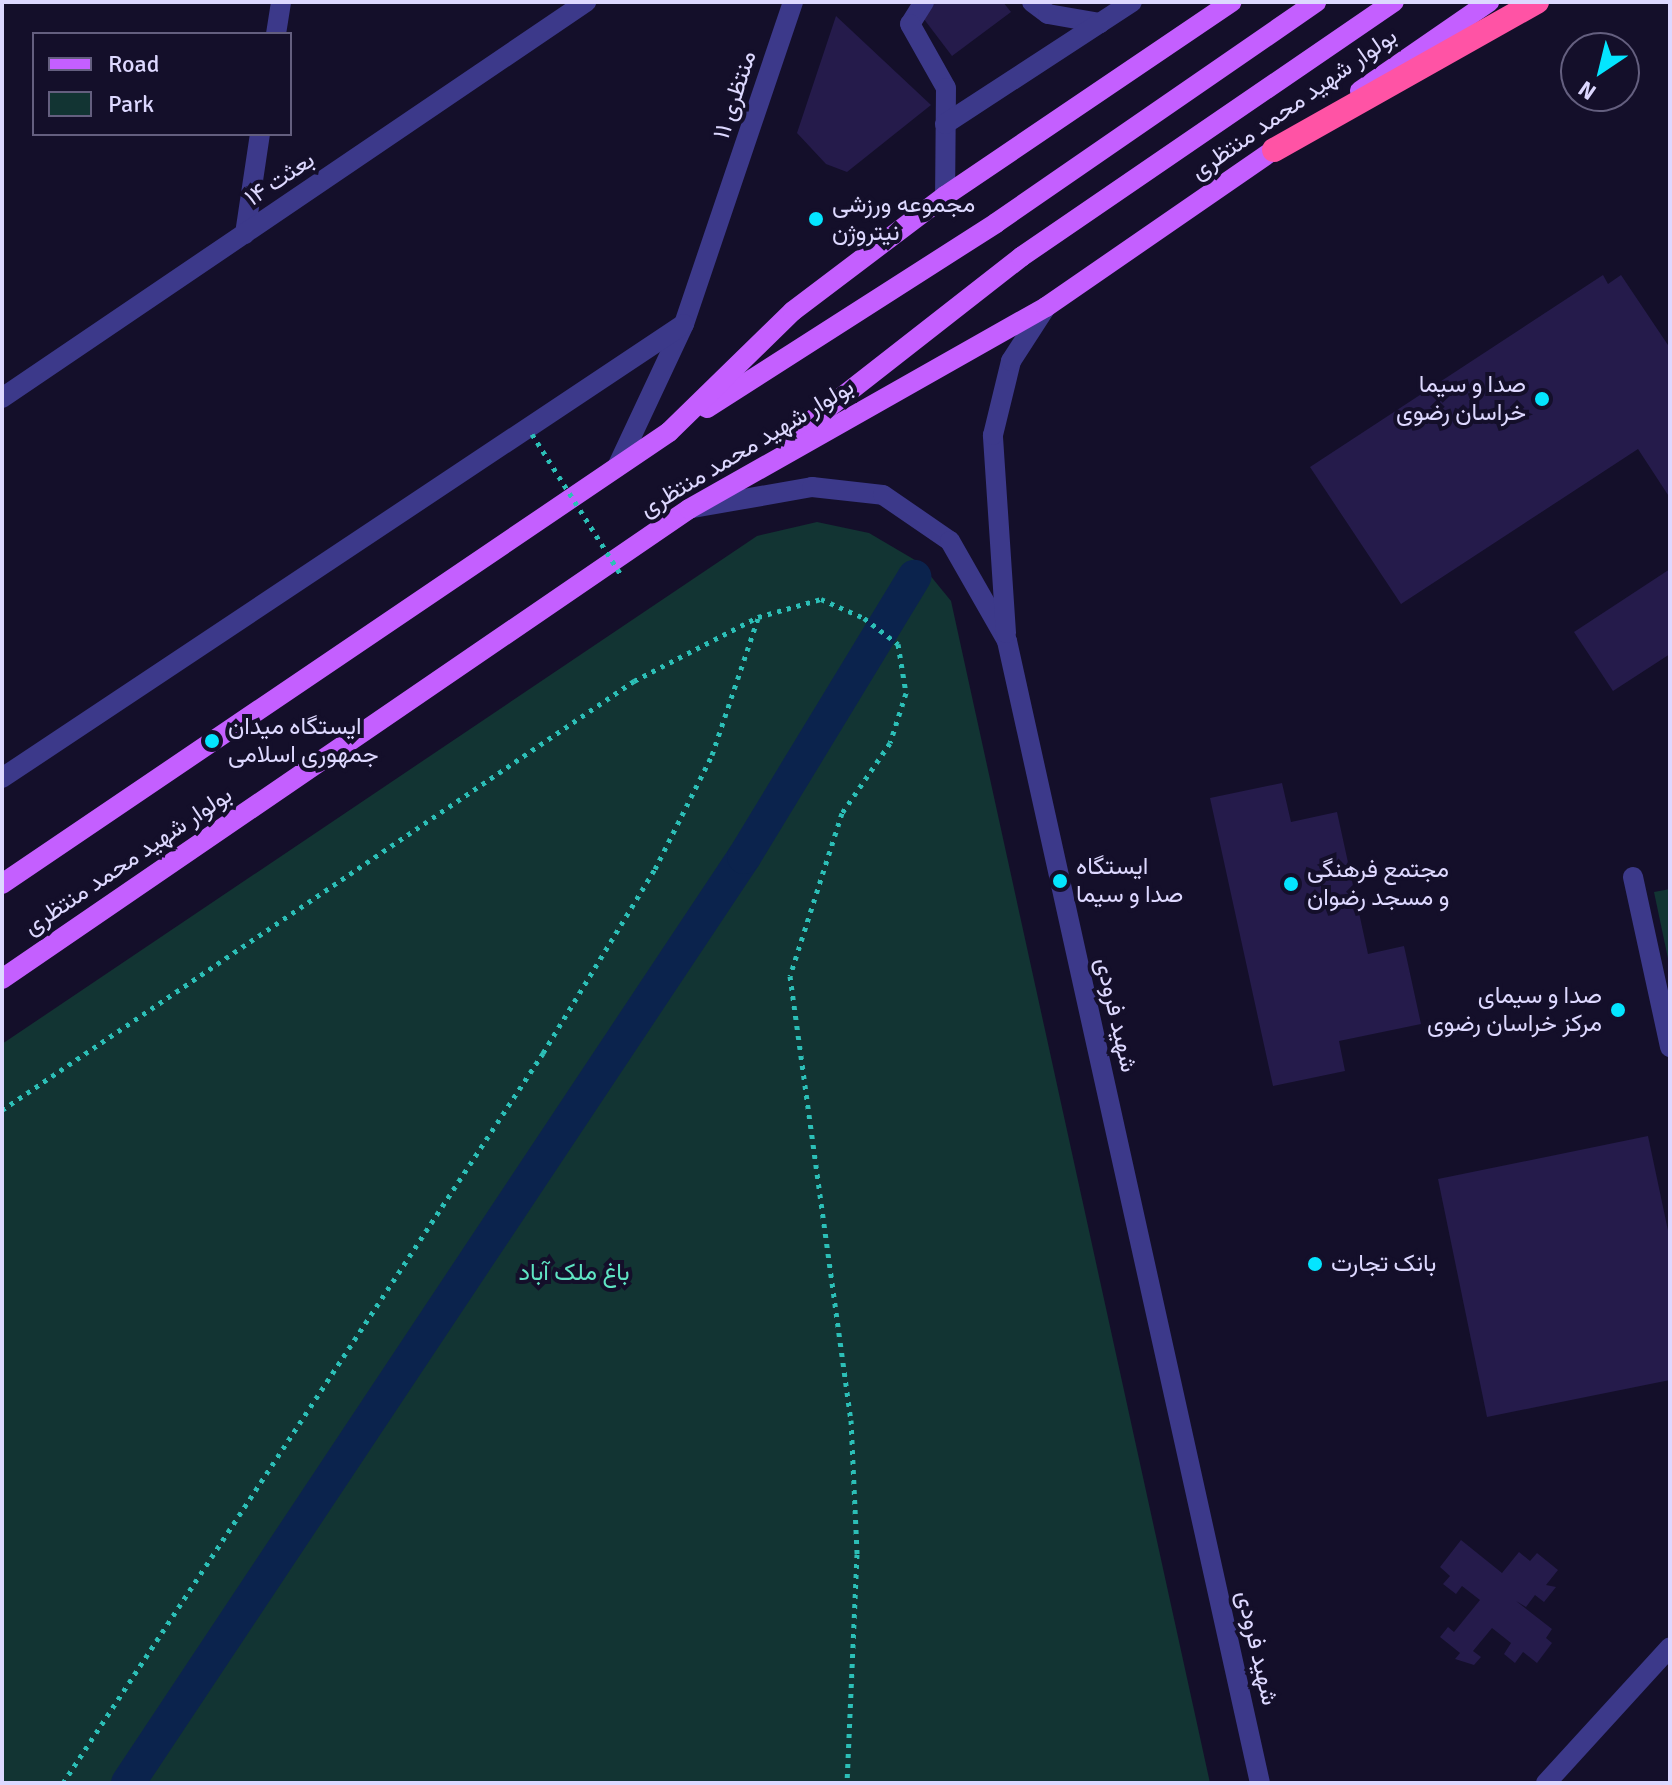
<!DOCTYPE html>
<meta charset="utf-8">
<style>
body{margin:0}
#map{position:relative;width:1672px;height:1785px;overflow:hidden;background:#140f2a;font-family:Signika,Vazirmatn,sans-serif}
div>[style]{position:absolute}
[style*='--x']{left:calc(var(--x)*1px);top:calc(var(--y)*1px);width:calc(var(--w)*1px);rotate:calc(var(--a)*1deg)}
.green>*{inset:0;background:#123433}
.canal>*{height:34px;margin:-17px;padding:0 17px;transform-origin:17px;border-radius:17px;background:#0b234d}
.building>*{inset:0;background:#251b4b}
.path>*{height:5px;margin-top:-2.5px;transform-origin:0;background:repeating-linear-gradient(90deg,#2cbfb7 0 4px,transparent 0 10px)}
.minor>*{height:20px;margin:-10px;padding:0 10px;transform-origin:10px;border-radius:10px;background:#3c398a}
.major>*{height:20px;margin:-10px;padding:0 10px;transform-origin:10px;border-radius:10px;background:#c45fff}
.highway>*{height:24px;margin:-12px;padding:0 12px;transform-origin:12px;border-radius:12px;background:#ff53a5}
.path-bridge>*{height:5px;margin-top:-2.5px;transform-origin:0;background:repeating-linear-gradient(90deg,#2cbfb7 0 4px,transparent 0 10px)}
.dots>*{width:22px;height:22px;translate:-50% -50%;box-sizing:border-box;border:4px solid #140f2a;border-radius:50%}
span{translate:-50% -50%;white-space:nowrap;text-align:center;line-height:1.15;-webkit-text-stroke:8px #140f2a;paint-order:stroke}
.street-label{font-size:24px;color:#ddd8ff}
.poi-label{font-size:24px;color:#ddd8ff}
.left{translate:0 -50%;text-align:left}
.right{translate:-100% -50%;text-align:right}
.park-label{font-size:24px;color:#5fe4c3}
.frame{position:absolute;inset:0;border:4px solid #ddd8ff;pointer-events:none}
.legend{position:absolute;left:32px;top:32px;width:260px;height:104px;box-sizing:border-box;background:#140f2a;border:2px solid #645f7f;margin:0;padding:10px 14px;list-style:none;font-size:24px;color:#ddd8ff}
.legend li{display:flex;align-items:center;gap:16px;height:40px}
.legend b{width:40px;border:2px solid #645f7f}
.north{position:absolute;left:1560px;top:32px;width:80px;height:80px;box-sizing:border-box;background:#140f2a;border:2px solid #645f7f;border-radius:50%;rotate:215deg;font-size:22px;font-weight:700;line-height:32px;text-align:center;color:#ddd8ff}
.north::after{content:'';display:block;margin:auto;width:28px;height:36px;background:#04e5ff;clip-path:polygon(50% 0,100% 100%,50% 72%,0 100%)}
</style>
<div id="map">
<div class="green">
<i style="clip-path:polygon(817px 522px,869px 533px,920px 563px,951px 601px,1210px 1783px,2px 1783px,2px 1044px,757px 536px)"></i>
<i style="clip-path:polygon(1670px 889px,1670px 968px,1654px 892px)"></i>
</div>
<div class="canal">
<i style="--x:128;--y:1783;--w:1112;--a:-56.37"></i>
<i style="--x:744;--y:857;--w:328;--a:-58.7"></i>
</div>
<div class="building">
<i style="clip-path:polygon(911px 2px,1003px 2px,1011px 12px,952px 56px)"></i>
<i style="clip-path:polygon(836px 16px,931px 105px,847px 172px,826px 164px,797px 133px)"></i>
<i style="clip-path:polygon(1603px 275px,1608px 284px,1621px 275px,1670px 348px,1670px 498px,1638px 449px,1401px 604px,1310px 467px)"></i>
<i style="clip-path:polygon(1670px 569px,1670px 654px,1613px 691px,1574px 632px)"></i>
<i style="clip-path:polygon(1282px 783px,1291px 822px,1337px 812px,1368px 954px,1404px 946px,1421px 1024px,1339px 1041px,1345px 1071px,1273px 1086px,1210px 798px)"></i>
<i style="clip-path:polygon(1648px 1136px,1670px 1240px,1670px 1380px,1487px 1417px,1438px 1179px)"></i>
<i style="clip-path:polygon(1461px 1540px,1502px 1573px,1519px 1552px,1530px 1561px,1537px 1553px,1558px 1570px,1546px 1585px,1556px 1587px,1544px 1602px,1535px 1595px,1526px 1607px,1516px 1601px,1552px 1629px,1546px 1638px,1552px 1643px,1537px 1663px,1523px 1652px,1515px 1663px,1504px 1654px,1511px 1643px,1492px 1628px,1473px 1651px,1481px 1657px,1474px 1665px,1455px 1659px,1460px 1653px,1440px 1637px,1448px 1627px,1454px 1632px,1480px 1600px,1462px 1586px,1456px 1594px,1443px 1584px,1450px 1576px,1440px 1567px)"></i>
</div>
<div class="path">
<i style="--x:2;--y:1110;--w:764;--a:-34.17"></i>
<i style="--x:634;--y:681;--w:140;--a:-27.3"></i>
<i style="--x:758;--y:617;--w:66;--a:-15.9"></i>
<i style="--x:821;--y:599;--w:47;--a:23.8"></i>
<i style="--x:864;--y:618;--w:43;--a:37.4"></i>
<i style="--x:898;--y:644;--w:50;--a:80.7"></i>
<i style="--x:906;--y:693;--w:52;--a:107.7"></i>
<i style="--x:890;--y:743;--w:85;--a:124.4"></i>
<i style="--x:842;--y:813;--w:171;--a:107.7"></i>
<i style="--x:790;--y:976;--w:448;--a:82.2"></i>
<i style="--x:851;--y:1420;--w:134;--a:87.4"></i>
<i style="--x:857;--y:1554;--w:229;--a:92.5"></i>
<i style="--x:63;--y:1783;--w:874;--a:-56.67"></i>
<i style="--x:543;--y:1053;--w:215;--a:-58.7"></i>
<i style="--x:655;--y:869;--w:127;--a:-63.4"></i>
<i style="--x:712;--y:755;--w:145;--a:-71.4"></i>
</div>
<div class="minor">
<i style="--x:924;--y:2;--w:26;--a:122"></i>
<i style="--x:910;--y:24;--w:73;--a:60.6"></i>
<i style="--x:946;--y:88;--w:108;--a:90.5"></i>
<i style="--x:1032;--y:2;--w:20;--a:37"></i>
<i style="--x:1048;--y:14;--w:53;--a:9.8"></i>
<i style="--x:276;--y:34;--w:32;--a:-81"></i>
<i style="--x:945;--y:124;--w:223;--a:-33.1"></i>
<i style="--x:245;--y:234;--w:101;--a:-81.5"></i>
<i style="--x:2;--y:398;--w:706;--a:-34.14"></i>
<i style="--x:617;--y:467;--w:158;--a:-64.9"></i>
<i style="--x:684;--y:324;--w:340;--a:-71.3"></i>
<i style="--x:693;--y:508;--w:121;--a:-10"></i>
<i style="--x:812;--y:487;--w:71;--a:6.4"></i>
<i style="--x:883;--y:495;--w:81;--a:34.5"></i>
<i style="--x:950;--y:541;--w:115;--a:60.3"></i>
<i style="--x:1007;--y:641;--w:1170;--a:77.51"></i>
<i style="--x:1006;--y:633;--w:198;--a:-93.8"></i>
<i style="--x:993;--y:435;--w:76;--a:-76.3"></i>
<i style="--x:1011;--y:361;--w:64;--a:-57.1"></i>
<i style="--x:2;--y:778;--w:819;--a:-33.65"></i>
<i style="--x:1633;--y:877;--w:174;--a:77.7"></i>
<i style="--x:1546;--y:1783;--w:184;--a:-47.6"></i>
</div>
<div class="major">
<i style="--x:1360;--y:91;--w:157;--a:-34.6"></i>
<i style="--x:707;--y:408;--w:343;--a:-32.6"></i>
<i style="--x:996;--y:223;--w:389;--a:-34.6"></i>
<i style="--x:792;--y:436;--w:291;--a:-38"></i>
<i style="--x:1021;--y:257;--w:452;--a:-34.4"></i>
<i style="--x:2;--y:884;--w:806;--a:-34.12"></i>
<i style="--x:669;--y:432;--w:173;--a:-44.3"></i>
<i style="--x:793;--y:311;--w:191;--a:-37.1"></i>
<i style="--x:945;--y:196;--w:346;--a:-34.1"></i>
<i style="--x:2;--y:979;--w:832;--a:-34.38"></i>
<i style="--x:689;--y:509;--w:410;--a:-29.5"></i>
<i style="--x:1046;--y:307;--w:289;--a:-34.6"></i>
</div>
<div class="highway">
<i style="--x:1274;--y:150;--w:302;--a:-29.4"></i>
</div>
<div class="path-bridge">
<i style="--x:532;--y:434;--w:167;--a:57.7"></i>
</div>
<div class="dots">
<i style="left:816px;top:219px;background:#04e5ff"></i>
<i style="left:1542px;top:399px;background:#04e5ff"></i>
<i style="left:212px;top:741px;background:#04e5ff"></i>
<i style="left:1060px;top:881px;background:#04e5ff"></i>
<i style="left:1291px;top:884px;background:#04e5ff"></i>
<i style="left:1618px;top:1010px;background:#04e5ff"></i>
<i style="left:1315px;top:1264px;background:#04e5ff"></i>
</div>
<div class="street-label">
<span style="left:735px;top:95px;rotate:-72deg">منتظری ۱۱</span>
<span style="left:1294px;top:104px;rotate:-35deg">بولوار شهید محمد منتظری</span>
<span style="left:280px;top:179px;rotate:-34deg">بعثت ۱۴</span>
<span style="left:747px;top:448px;rotate:-31deg">بولوار شهید محمد منتظری</span>
<span style="left:128px;top:861px;rotate:-34deg">بولوار شهید محمد منتظری</span>
<span style="left:1116px;top:1015px;rotate:77deg">شهید فرودی</span>
<span style="left:1257px;top:1648px;rotate:77deg">شهید فرودی</span>
</div>
<div class="poi-label">
<span class="left" style="left:832px;top:219px">مجموعه ورزشی<br>نیتروژن</span>
<span class="right" style="left:1526px;top:399px">صدا و سیما<br>خراسان رضوی</span>
<span class="left" style="left:228px;top:741px">ایستگاه میدان<br>جمهوری اسلامی</span>
<span class="left" style="left:1076px;top:881px">ایستگاه<br>صدا و سیما</span>
<span class="left" style="left:1307px;top:884px">مجتمع فرهنگی<br>و مسجد رضوان</span>
<span class="right" style="left:1602px;top:1010px">صدا و سیمای<br>مرکز خراسان رضوی</span>
<span class="left" style="left:1331px;top:1264px">بانک تجارت</span>
</div>
<div class="park-label">
<span style="left:574px;top:1273px">باغ ملک آباد</span>
</div>
<div class="frame"></div>
<ul class="legend">
<li><b style="height:10px;background:#c45fff"></b>Road</li>
<li><b style="height:22px;background:#123433"></b>Park</li>
</ul>
<div class="north">N</div>
</div>
